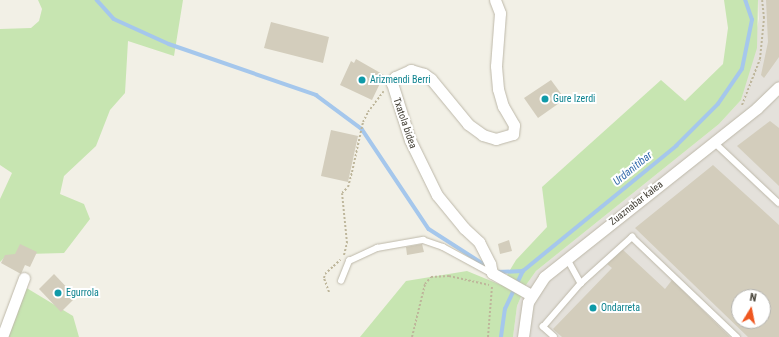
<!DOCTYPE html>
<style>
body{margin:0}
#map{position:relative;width:779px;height:337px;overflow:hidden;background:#f2f0e6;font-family:"Roboto Condensed",sans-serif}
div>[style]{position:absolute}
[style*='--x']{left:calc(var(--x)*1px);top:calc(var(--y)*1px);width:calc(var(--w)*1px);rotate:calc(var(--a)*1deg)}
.industrial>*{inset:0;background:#e4e1db}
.green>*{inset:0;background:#c7e5b1}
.stream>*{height:3.5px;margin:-1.75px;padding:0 1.75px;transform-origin:1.75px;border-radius:1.75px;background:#a5c7ec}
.building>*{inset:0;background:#d3cdbc}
.path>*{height:2px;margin-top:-1px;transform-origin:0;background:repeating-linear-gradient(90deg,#beb69b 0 2px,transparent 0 4px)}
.roads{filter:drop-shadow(0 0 1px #bdb8a9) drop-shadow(0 0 1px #bdb8a9)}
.lane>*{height:5.5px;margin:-2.75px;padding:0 2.75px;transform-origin:2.75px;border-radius:2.75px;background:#fff}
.street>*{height:11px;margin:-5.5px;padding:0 5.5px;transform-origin:5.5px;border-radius:5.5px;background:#fff}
.dots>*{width:11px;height:11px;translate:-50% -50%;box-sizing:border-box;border:2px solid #fff;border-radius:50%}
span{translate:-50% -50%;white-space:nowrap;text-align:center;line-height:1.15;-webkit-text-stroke:4px #fff;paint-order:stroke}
.culture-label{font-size:10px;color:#0d838f}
.left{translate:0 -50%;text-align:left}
.street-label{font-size:10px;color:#444036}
.water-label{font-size:11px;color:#346bab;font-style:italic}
.north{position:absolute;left:731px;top:289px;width:40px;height:40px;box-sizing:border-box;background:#fff;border:1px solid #b4b3af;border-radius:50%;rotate:10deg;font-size:11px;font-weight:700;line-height:16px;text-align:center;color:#444036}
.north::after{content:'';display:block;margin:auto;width:14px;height:18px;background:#ef5720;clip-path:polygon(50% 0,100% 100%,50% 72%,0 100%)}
</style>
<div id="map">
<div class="industrial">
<i style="clip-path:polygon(evenodd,758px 0,779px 0,779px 337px,513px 337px,517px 306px,526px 285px,536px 271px,719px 124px,741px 100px,759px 19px,758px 0,739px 297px,763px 297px,763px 321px,739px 321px,739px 297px)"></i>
</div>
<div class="green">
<i style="clip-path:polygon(38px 0,183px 0,174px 56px,128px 41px,125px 93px,110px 110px,96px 146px,64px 176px,60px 194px,84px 204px,90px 219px,64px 253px,27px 254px,4px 258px,0 262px,0 199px,12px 173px,0 165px,0 29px,31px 28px,39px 21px,42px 9px)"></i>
<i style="clip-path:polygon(724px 0,758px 0,757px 48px,741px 100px,719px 124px,536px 271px,526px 285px,517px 306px,513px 337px,360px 337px,406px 281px,467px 271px,501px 285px,516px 260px,547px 227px,542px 187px,661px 80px,685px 101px,723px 64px,728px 28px)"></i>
<i style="clip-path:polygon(20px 284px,73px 316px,79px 337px,4px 337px)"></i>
</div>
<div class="stream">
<i style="--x:97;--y:0;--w:25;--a:48"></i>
<i style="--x:114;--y:19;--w:60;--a:24.4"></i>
<i style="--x:169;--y:44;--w:156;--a:19.1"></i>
<i style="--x:316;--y:95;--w:57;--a:36.5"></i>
<i style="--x:362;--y:129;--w:120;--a:56.2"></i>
<i style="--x:429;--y:229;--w:67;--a:32.7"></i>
<i style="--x:498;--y:272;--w:25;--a:-2"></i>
<i style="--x:501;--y:337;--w:28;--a:-82"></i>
<i style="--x:505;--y:309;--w:42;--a:-64.7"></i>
<i style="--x:523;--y:271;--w:198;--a:-39.2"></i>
<i style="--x:676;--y:146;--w:59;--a:-45"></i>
<i style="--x:718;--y:104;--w:42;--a:-55.6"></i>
<i style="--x:742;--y:69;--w:50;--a:-78.5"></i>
<i style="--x:752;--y:20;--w:21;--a:-109"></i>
</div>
<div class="building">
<i style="clip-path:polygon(766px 0,779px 0,779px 57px,764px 78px,761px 75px,768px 42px)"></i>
<i style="clip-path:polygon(271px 22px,329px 37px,323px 63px,264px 48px)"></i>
<i style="clip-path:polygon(356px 59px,384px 75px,372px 100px,340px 85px,351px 61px,354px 63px)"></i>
<i style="clip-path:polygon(551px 80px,565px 99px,538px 118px,524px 98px)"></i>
<i style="clip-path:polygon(770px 121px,779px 128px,779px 186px,737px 146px)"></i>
<i style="clip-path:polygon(331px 130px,358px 136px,348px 182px,321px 176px)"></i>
<i style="clip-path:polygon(evenodd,713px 165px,779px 225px,779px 337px,748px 337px,635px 228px,713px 165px,739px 297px,763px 297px,763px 321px,739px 321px,739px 297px)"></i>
<i style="clip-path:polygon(509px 240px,512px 251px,500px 254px,498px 244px)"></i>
<i style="clip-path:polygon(20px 244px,37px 252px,30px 267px,25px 265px,21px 274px,1px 263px,5px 255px,15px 254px)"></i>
<i style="clip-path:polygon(422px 244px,424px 252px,407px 255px,406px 247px)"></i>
<i style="clip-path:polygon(622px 249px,665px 289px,672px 280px,730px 337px,562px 337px,553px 329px,612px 268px,607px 264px)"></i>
<i style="clip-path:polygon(54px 274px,76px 297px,61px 312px,39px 289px)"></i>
</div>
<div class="path">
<i style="--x:742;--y:105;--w:49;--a:-68.6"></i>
<i style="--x:760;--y:59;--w:41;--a:-84.4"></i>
<i style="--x:764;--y:18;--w:18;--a:-96"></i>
<i style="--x:344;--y:255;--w:12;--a:-76"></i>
<i style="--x:347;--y:243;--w:50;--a:-95.7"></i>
<i style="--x:342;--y:193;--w:8;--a:-45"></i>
<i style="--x:348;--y:187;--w:16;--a:-75"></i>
<i style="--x:352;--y:172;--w:51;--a:-77.6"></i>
<i style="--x:363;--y:122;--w:11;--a:-63"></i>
<i style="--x:368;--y:112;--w:26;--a:-53"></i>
<i style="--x:329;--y:292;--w:15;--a:-110"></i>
<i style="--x:324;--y:278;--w:4;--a:-76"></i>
<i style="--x:325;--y:274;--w:21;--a:-43"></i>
<i style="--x:412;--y:337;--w:55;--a:-76.2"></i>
<i style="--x:425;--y:284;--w:9;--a:-49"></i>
<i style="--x:431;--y:277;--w:18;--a:-3"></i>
<i style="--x:449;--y:276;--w:41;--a:12.7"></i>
<i style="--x:488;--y:337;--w:51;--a:-85.5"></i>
</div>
<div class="roads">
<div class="lane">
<i style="--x:714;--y:142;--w:89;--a:43.2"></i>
<i style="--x:567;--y:258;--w:29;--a:61"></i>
<i style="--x:341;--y:281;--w:22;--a:-68"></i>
<i style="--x:349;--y:261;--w:31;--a:-25"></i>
<i style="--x:377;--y:248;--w:47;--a:-9.9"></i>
<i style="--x:423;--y:240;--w:21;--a:19"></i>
<i style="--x:443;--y:247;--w:55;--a:28.4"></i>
<i style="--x:554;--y:337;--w:15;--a:-138"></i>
<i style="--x:543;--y:327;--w:58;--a:-49.2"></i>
<i style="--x:581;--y:283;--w:69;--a:-42"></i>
<i style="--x:632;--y:237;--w:145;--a:43.6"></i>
</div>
<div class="street">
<i style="--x:495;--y:0;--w:14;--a:69"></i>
<i style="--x:500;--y:13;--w:53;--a:94.3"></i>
<i style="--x:496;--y:66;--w:23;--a:85"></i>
<i style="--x:498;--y:89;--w:18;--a:74"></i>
<i style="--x:503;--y:106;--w:22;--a:60"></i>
<i style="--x:514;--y:125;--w:9;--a:96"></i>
<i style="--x:513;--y:134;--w:18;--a:164"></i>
<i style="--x:496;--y:139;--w:14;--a:-163"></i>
<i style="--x:483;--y:135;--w:19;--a:-144"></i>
<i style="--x:468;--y:124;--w:58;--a:-129.4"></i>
<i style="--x:431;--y:79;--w:9;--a:-144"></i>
<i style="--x:424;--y:74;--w:14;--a:-163"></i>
<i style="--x:411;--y:70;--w:17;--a:156"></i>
<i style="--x:395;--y:77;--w:7;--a:117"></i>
<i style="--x:392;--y:83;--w:60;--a:72.5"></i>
<i style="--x:410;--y:140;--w:61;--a:63.9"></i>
<i style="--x:437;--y:195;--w:43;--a:50.7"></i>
<i style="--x:464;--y:228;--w:21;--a:43"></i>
<i style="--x:479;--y:242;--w:25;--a:63"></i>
<i style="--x:490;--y:264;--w:9;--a:77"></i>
<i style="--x:492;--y:273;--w:45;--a:29.4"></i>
<i style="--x:2;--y:337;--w:63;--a:-69.6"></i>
<i style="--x:523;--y:337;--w:35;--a:-82"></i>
<i style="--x:528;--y:302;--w:30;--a:-57"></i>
<i style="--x:544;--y:277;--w:272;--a:-38.4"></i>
<i style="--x:757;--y:108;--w:30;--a:-44"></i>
</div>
</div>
<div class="dots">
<i style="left:362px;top:80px;background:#0f9aa8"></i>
<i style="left:545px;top:99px;background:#0f9aa8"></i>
<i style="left:58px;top:293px;background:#0f9aa8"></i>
<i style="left:593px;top:308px;background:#0f9aa8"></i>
</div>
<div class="culture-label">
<span class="left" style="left:370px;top:80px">Arizmendi Berri</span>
<span class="left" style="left:553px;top:99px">Gure Izerdi</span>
<span class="left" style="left:66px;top:293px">Egurrola</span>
<span class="left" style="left:601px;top:308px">Ondarreta</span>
</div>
<div class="street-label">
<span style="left:405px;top:123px;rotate:71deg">Txatola bidea</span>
<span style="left:636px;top:203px;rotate:-38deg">Zuaznabar kalea</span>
</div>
<div class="water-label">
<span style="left:633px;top:169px;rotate:-39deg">Urdanitibar</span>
</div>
<div class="north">N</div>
</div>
